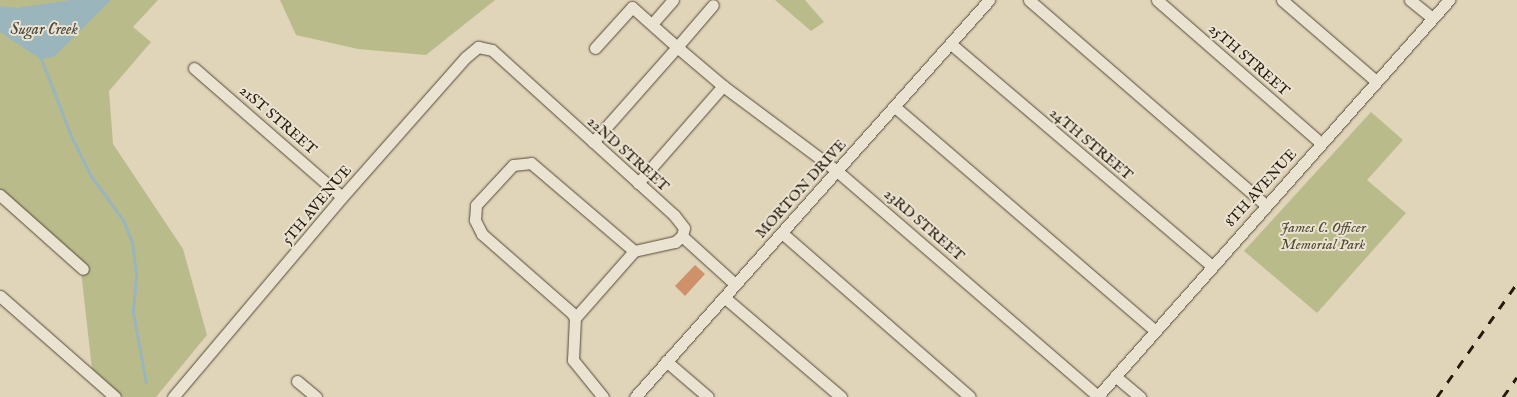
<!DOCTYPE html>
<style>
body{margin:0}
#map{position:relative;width:1517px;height:397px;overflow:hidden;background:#e0d4b9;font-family:"IM FELL English",serif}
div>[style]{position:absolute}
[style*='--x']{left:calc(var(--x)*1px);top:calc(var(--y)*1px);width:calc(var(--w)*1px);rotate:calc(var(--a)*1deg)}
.green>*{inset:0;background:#babb8a}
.water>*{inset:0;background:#9ab5bb}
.stream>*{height:3px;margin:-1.5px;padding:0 1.5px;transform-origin:1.5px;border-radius:1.5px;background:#9ab5bb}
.building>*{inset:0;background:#ce916a}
.roads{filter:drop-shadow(0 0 1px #544837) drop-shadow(0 0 1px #544837)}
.minor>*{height:11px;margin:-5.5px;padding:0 5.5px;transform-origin:5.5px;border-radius:5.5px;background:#ebe3d2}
.rail>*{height:3px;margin-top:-1.5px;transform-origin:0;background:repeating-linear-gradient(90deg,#261a0c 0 9px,transparent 0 18px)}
span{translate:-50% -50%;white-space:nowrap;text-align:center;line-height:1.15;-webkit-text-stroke:4px #ebe3d2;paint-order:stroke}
.street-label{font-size:15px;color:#261a0c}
.park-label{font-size:15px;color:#524a32;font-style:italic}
.water-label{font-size:16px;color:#494841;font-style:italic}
</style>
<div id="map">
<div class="green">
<i style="clip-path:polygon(0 0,158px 0,133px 27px,151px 42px,109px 91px,113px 144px,183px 249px,207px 335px,156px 397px,123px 397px,92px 369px,80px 262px,0 189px)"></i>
<i style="clip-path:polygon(280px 0,495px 0,426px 55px,358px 49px,296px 35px)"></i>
<i style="clip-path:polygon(775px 0,805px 0,824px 22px,811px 31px)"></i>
<i style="clip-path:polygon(1371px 112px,1403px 140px,1367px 180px,1406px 213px,1317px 313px,1244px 251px)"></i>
</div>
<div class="water">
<i style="clip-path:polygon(71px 0,111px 0,54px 57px,40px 59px,0 32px,0 6px,17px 8px)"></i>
</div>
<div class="stream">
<i style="--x:40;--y:56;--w:88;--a:68.7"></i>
<i style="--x:72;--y:138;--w:42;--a:63.4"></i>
<i style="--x:91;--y:176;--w:54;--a:54"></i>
<i style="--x:123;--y:220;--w:24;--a:68"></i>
<i style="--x:132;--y:242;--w:34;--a:83"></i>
<i style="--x:136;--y:276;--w:37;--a:95"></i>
<i style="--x:133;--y:313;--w:71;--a:79.5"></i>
</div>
<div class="building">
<i style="clip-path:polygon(695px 265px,705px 274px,685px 296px,675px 286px)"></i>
</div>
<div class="roads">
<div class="minor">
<i style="--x:1029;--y:0;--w:313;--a:40.9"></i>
<i style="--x:1157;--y:0;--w:218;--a:41.1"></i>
<i style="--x:1282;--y:0;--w:124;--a:40.8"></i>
<i style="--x:1410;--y:0;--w:28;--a:39"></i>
<i style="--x:652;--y:24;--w:32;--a:-49"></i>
<i style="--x:951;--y:44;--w:343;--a:40.4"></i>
<i style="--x:595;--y:48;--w:55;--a:-47.9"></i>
<i style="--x:632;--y:7;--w:60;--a:41.6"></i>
<i style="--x:677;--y:47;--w:55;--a:-49.4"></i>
<i style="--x:194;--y:68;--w:196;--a:41.1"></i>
<i style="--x:895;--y:107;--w:343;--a:40.7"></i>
<i style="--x:593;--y:142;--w:127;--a:-48.5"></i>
<i style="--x:677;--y:47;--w:60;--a:40.3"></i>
<i style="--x:723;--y:86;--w:142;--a:36.7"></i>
<i style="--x:837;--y:171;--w:345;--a:40.8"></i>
<i style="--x:638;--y:183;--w:129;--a:-48.8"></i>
<i style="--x:0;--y:195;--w:111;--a:41.7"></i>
<i style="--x:782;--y:233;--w:249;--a:41.1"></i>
<i style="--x:0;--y:296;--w:153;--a:41.3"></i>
<i style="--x:724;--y:297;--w:154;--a:40.5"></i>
<i style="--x:575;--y:318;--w:89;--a:-48.6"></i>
<i style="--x:666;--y:361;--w:55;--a:40.6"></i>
<i style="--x:1115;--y:376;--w:33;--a:40"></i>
<i style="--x:297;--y:381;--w:25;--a:40"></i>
<i style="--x:173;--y:397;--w:262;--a:-49.8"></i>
<i style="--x:342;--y:197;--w:187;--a:-48.5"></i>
<i style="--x:466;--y:57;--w:16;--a:-40"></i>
<i style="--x:478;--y:47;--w:14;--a:12"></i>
<i style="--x:492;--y:50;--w:246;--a:42.2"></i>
<i style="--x:674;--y:215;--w:16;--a:52"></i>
<i style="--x:684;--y:228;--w:8;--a:104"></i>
<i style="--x:682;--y:236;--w:72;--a:42.2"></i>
<i style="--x:603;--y:397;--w:48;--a:-129"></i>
<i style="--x:573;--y:360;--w:42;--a:-87.3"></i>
<i style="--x:575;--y:318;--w:6;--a:-121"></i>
<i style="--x:572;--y:313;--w:120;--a:-138.7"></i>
<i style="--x:482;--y:234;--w:16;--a:-117"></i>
<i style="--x:475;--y:220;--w:15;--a:-86"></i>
<i style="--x:476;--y:205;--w:54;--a:-47.2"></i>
<i style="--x:513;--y:165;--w:18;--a:-6"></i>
<i style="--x:531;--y:163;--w:135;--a:40.5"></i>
<i style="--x:634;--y:251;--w:42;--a:-12.4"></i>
<i style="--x:675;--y:242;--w:9;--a:-41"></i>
<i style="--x:635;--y:397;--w:532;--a:-48.28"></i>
<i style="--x:1097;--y:397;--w:531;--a:-48.44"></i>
</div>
</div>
<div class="rail">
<i style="--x:1437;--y:397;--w:139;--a:-54.9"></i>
<i style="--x:1503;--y:397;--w:24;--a:-55"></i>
</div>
<div class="street-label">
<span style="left:1249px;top:60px;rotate:41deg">25TH STREET</span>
<span style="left:278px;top:120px;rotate:41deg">21ST STREET</span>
<span style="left:1091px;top:144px;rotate:40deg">24TH STREET</span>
<span style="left:628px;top:154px;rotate:42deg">22ND STREET</span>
<span style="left:1261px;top:188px;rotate:-48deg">8TH AVENUE</span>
<span style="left:801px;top:189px;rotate:-48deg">MORTON DRIVE</span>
<span style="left:317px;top:205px;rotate:-50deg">5TH AVENUE</span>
<span style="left:924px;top:225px;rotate:41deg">23RD STREET</span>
</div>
<div class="park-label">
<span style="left:1323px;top:236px">James C. Officer<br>Memorial Park</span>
</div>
<div class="water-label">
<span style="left:44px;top:30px">Sugar Creek</span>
</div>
</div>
